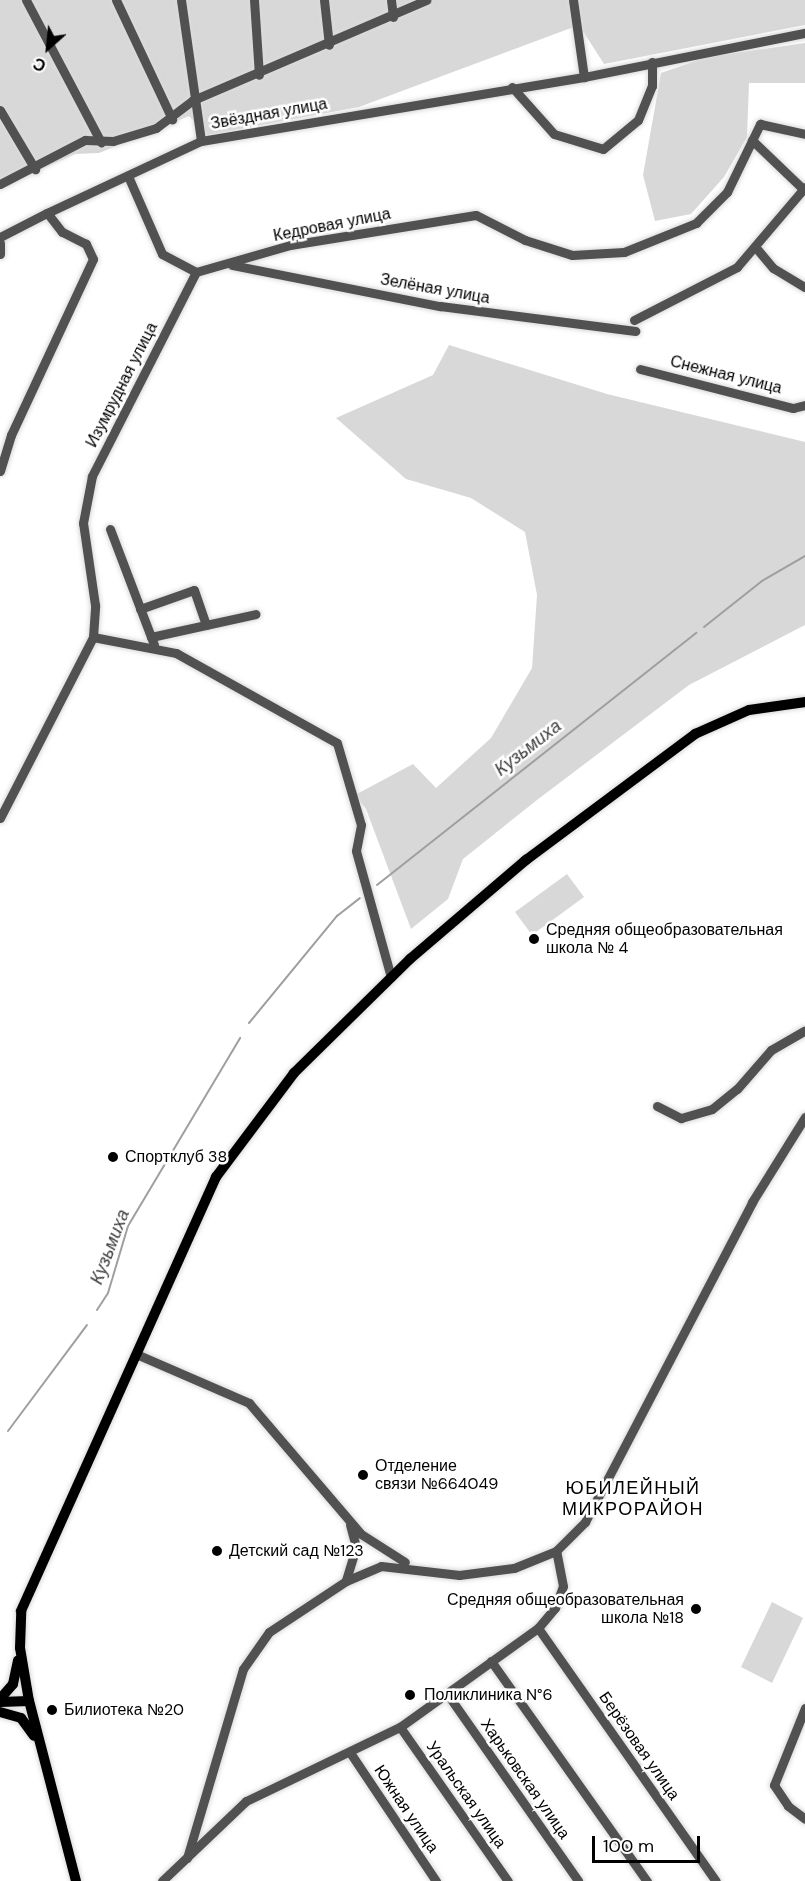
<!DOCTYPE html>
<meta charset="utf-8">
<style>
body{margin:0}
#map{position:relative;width:805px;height:1881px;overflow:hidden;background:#fff;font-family:"DM Sans",sans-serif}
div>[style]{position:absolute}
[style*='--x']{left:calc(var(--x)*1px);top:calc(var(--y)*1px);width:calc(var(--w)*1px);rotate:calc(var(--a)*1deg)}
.green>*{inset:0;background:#d8d8d8}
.stream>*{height:2px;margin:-1px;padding:0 1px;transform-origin:1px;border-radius:1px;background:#9f9f9f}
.roads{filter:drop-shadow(0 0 2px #dbdbdb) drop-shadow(0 0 2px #dbdbdb)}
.minor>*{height:9px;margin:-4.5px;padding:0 4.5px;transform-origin:4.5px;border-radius:4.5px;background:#515151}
.major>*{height:10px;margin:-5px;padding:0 5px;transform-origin:5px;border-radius:5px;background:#000}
.dots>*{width:16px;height:16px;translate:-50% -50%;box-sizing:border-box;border:3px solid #fff;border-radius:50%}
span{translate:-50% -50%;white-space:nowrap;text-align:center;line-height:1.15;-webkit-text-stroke:5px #fff;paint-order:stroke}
.street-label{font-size:16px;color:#000}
.poi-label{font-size:16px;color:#000}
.left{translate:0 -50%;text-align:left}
.right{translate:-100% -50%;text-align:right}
.water-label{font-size:18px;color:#404040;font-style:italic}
.neighbourhood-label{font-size:18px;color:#000;letter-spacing:1.5px}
.north{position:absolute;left:18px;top:18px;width:60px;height:60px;-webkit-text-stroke:4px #fff;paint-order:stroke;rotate:207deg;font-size:16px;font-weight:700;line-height:24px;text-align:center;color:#000}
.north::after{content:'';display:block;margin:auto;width:21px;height:27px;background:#000;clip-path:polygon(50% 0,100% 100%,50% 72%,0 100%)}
.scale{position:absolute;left:592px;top:1836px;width:108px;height:27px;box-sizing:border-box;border:3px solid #000;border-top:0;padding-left:8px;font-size:18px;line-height:21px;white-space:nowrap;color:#000;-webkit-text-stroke:4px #fff;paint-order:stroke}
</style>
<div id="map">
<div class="green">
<i style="clip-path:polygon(0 0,805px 0,805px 25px,604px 64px,579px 25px,359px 107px,207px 135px,189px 116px,99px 153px,75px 154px,0 188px)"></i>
<i style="clip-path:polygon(805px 43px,805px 83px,749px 83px,747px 137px,724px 177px,691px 214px,655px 221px,643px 175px,661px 73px,707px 57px)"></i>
<i style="clip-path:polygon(449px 345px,607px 394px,805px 442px,805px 625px,689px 685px,537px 800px,463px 859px,448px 899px,411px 929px,366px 809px,355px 795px,413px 764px,436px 788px,491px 738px,532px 668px,537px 595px,525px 532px,471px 498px,406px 479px,336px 418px,433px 375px)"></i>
<i style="clip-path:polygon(567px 874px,584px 897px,532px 935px,515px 912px)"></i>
<i style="clip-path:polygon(772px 1602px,803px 1618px,772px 1683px,741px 1667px)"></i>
</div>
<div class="stream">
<i style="--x:704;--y:627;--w:74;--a:-38.4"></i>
<i style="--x:762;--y:581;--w:50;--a:-30.2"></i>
<i style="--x:377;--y:885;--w:407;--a:-38.3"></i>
<i style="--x:249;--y:1023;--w:139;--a:-50.6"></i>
<i style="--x:337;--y:916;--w:29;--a:-38"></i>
<i style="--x:97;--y:1310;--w:20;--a:-57"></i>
<i style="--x:108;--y:1293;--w:70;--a:-73.4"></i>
<i style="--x:128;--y:1226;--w:219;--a:-59.2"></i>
<i style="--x:8;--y:1431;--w:132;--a:-53.3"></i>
</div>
<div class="roads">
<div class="minor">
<i style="--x:26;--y:0;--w:161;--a:62.2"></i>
<i style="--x:116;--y:0;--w:132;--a:64.8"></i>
<i style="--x:181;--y:0;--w:142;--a:81.9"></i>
<i style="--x:254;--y:0;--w:75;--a:86.2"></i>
<i style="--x:324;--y:0;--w:45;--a:83.7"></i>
<i style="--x:391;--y:0;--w:17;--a:83"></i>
<i style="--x:573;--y:0;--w:78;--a:81.9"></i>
<i style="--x:512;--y:87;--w:63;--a:48.2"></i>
<i style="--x:554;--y:134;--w:51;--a:17"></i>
<i style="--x:603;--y:149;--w:45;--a:-39.6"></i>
<i style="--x:638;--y:120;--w:37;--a:-68"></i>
<i style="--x:652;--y:86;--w:24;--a:-90"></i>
<i style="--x:0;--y:110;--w:69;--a:59.3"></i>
<i style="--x:752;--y:140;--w:68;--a:43.8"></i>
<i style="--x:128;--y:176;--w:85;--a:66.4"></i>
<i style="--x:162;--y:254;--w:38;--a:28"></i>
<i style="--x:196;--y:272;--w:98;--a:-16"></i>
<i style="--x:290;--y:245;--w:188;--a:-9.2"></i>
<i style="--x:476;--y:215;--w:55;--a:27"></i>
<i style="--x:525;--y:240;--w:49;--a:17.7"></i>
<i style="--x:572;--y:255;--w:52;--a:-3.3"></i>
<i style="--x:624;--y:252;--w:78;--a:-21.9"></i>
<i style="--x:696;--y:223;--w:44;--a:-45"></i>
<i style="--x:727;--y:192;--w:76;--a:-64.1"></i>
<i style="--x:760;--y:124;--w:46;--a:12.5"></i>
<i style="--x:0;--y:184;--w:96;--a:-27.4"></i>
<i style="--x:85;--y:140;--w:28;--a:2"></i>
<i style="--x:113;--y:141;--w:45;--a:-16.8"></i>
<i style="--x:156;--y:128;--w:46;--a:-37.1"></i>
<i style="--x:193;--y:100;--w:254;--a:-23.2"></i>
<i style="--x:0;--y:237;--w:53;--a:-27.1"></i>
<i style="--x:0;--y:243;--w:11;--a:90"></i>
<i style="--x:757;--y:249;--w:25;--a:50"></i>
<i style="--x:773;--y:268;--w:37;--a:31"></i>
<i style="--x:232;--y:265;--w:212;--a:11.2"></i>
<i style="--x:440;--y:306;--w:197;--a:7.3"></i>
<i style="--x:634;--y:320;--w:116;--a:-27.2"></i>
<i style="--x:737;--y:267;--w:105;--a:-49.6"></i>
<i style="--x:640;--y:369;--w:158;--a:14.3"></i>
<i style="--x:793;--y:408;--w:12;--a:-14"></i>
<i style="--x:0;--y:471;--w:38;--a:-73"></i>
<i style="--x:11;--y:435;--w:194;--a:-65"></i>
<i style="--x:93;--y:259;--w:17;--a:-115"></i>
<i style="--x:86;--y:244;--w:27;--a:-153"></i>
<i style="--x:62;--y:232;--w:24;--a:-128"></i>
<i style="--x:47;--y:213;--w:170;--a:-25.1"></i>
<i style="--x:201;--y:141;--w:388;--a:-9.5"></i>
<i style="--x:584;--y:77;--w:225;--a:-11.3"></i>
<i style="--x:110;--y:529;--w:124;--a:69.2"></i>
<i style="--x:140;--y:609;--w:57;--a:-19.4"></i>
<i style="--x:194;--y:590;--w:37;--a:71"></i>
<i style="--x:93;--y:637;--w:85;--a:10.9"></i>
<i style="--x:176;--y:653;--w:184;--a:29.2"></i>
<i style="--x:337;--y:743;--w:85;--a:73.7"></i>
<i style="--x:361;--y:825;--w:26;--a:101"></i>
<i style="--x:356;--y:851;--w:131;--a:74.5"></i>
<i style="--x:151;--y:637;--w:107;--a:-12.4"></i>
<i style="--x:0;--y:818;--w:203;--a:-62.8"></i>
<i style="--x:93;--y:637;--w:32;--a:-86"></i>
<i style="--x:95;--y:605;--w:83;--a:-98.3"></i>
<i style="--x:83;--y:523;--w:48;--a:-79.2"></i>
<i style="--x:92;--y:476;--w:229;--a:-63"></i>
<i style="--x:657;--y:1106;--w:27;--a:27"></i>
<i style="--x:681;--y:1118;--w:32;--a:-16"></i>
<i style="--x:712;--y:1109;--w:32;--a:-39"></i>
<i style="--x:737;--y:1089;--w:52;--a:-48.9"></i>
<i style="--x:771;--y:1050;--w:39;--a:-30"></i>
<i style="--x:136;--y:1354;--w:123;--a:23.4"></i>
<i style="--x:249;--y:1403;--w:172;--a:49.5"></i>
<i style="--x:361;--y:1534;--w:52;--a:32.5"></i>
<i style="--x:346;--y:1580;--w:34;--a:-73"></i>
<i style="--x:356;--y:1547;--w:23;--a:-105"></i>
<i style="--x:538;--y:1628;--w:309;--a:54.9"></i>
<i style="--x:491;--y:1661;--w:270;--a:54.7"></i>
<i style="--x:448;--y:1695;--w:227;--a:55"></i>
<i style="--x:805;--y:1708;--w:83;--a:111.9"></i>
<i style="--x:774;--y:1785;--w:25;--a:56"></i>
<i style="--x:788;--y:1806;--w:21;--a:37"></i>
<i style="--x:400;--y:1727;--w:188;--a:55"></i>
<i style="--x:351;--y:1754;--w:153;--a:56.2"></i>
<i style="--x:187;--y:1858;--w:197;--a:-73.5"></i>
<i style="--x:243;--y:1669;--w:45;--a:-54.9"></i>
<i style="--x:269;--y:1632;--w:92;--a:-33.5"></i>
<i style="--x:346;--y:1581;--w:38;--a:-23"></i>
<i style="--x:381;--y:1566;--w:79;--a:6.6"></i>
<i style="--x:459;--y:1575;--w:55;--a:-7.3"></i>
<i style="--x:514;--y:1568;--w:45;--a:-22"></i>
<i style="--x:556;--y:1551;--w:41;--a:-45"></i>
<i style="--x:585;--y:1522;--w:361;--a:-62.4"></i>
<i style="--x:752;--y:1202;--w:100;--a:-58.1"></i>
<i style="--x:162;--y:1881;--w:116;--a:-43.6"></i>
<i style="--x:246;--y:1801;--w:171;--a:-25.7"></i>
<i style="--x:400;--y:1727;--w:170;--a:-35.7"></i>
<i style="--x:538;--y:1628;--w:26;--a:-50"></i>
<i style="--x:555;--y:1608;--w:23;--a:-70"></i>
<i style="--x:563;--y:1586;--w:36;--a:-101"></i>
</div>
<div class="major">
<i style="--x:0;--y:1699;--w:20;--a:-49"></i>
<i style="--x:13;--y:1684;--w:24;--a:-78"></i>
<i style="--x:0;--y:1702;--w:29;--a:-2"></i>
<i style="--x:0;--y:1712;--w:22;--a:16"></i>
<i style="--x:21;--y:1718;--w:22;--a:54"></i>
<i style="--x:76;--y:1881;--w:186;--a:-104.6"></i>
<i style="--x:29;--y:1701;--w:54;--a:-99.6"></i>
<i style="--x:20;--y:1648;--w:37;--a:-88"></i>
<i style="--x:21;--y:1611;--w:476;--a:-65.8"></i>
<i style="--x:216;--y:1177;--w:130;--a:-53.1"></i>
<i style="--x:294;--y:1073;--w:163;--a:-44.5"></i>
<i style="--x:410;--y:959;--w:153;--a:-40.5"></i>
<i style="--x:526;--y:860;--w:211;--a:-36.7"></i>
<i style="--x:695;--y:734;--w:59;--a:-24"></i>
<i style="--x:749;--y:710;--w:57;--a:-8.1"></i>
</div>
</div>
<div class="dots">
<i style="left:534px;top:939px;background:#000"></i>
<i style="left:113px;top:1157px;background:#000"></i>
<i style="left:363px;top:1475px;background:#000"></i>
<i style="left:217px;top:1551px;background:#000"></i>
<i style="left:696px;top:1609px;background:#000"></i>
<i style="left:410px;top:1695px;background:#000"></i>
<i style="left:52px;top:1710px;background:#000"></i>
</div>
<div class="street-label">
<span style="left:269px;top:114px;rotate:-10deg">Звёздная улица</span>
<span style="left:332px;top:225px;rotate:-11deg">Кедровая улица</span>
<span style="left:435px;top:289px;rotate:10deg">Зелёная улица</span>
<span style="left:726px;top:375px;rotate:14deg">Снежная улица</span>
<span style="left:122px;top:385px;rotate:-63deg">Изумрудная улица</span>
<span style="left:639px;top:1746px;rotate:55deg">Берёзовая улица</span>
<span style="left:525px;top:1779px;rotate:55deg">Харьковская улица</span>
<span style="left:466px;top:1795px;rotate:55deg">Уральская улица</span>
<span style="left:406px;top:1809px;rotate:56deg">Южная улица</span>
</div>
<div class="poi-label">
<span class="left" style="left:546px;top:939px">Средняя общеобразовательная<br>школа № 4</span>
<span class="left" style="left:125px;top:1157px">Спортклуб 38</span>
<span class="left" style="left:375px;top:1475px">Отделение<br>связи №664049</span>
<span class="left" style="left:229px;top:1551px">Детский сад №123</span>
<span class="right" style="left:684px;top:1609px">Средняя общеобразовательная<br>школа №18</span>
<span class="left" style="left:424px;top:1695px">Поликлиника N°6</span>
<span class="left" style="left:64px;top:1710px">Билиотека №20</span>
</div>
<div class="water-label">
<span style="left:528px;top:748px;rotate:-38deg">Кузьмиха</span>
<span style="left:110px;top:1247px;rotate:-69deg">Кузьмиха</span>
</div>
<div class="neighbourhood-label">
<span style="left:633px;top:1499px">ЮБИЛЕЙНЫЙ<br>МИКРОРАЙОН</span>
</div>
<div class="north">С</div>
<div class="scale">100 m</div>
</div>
